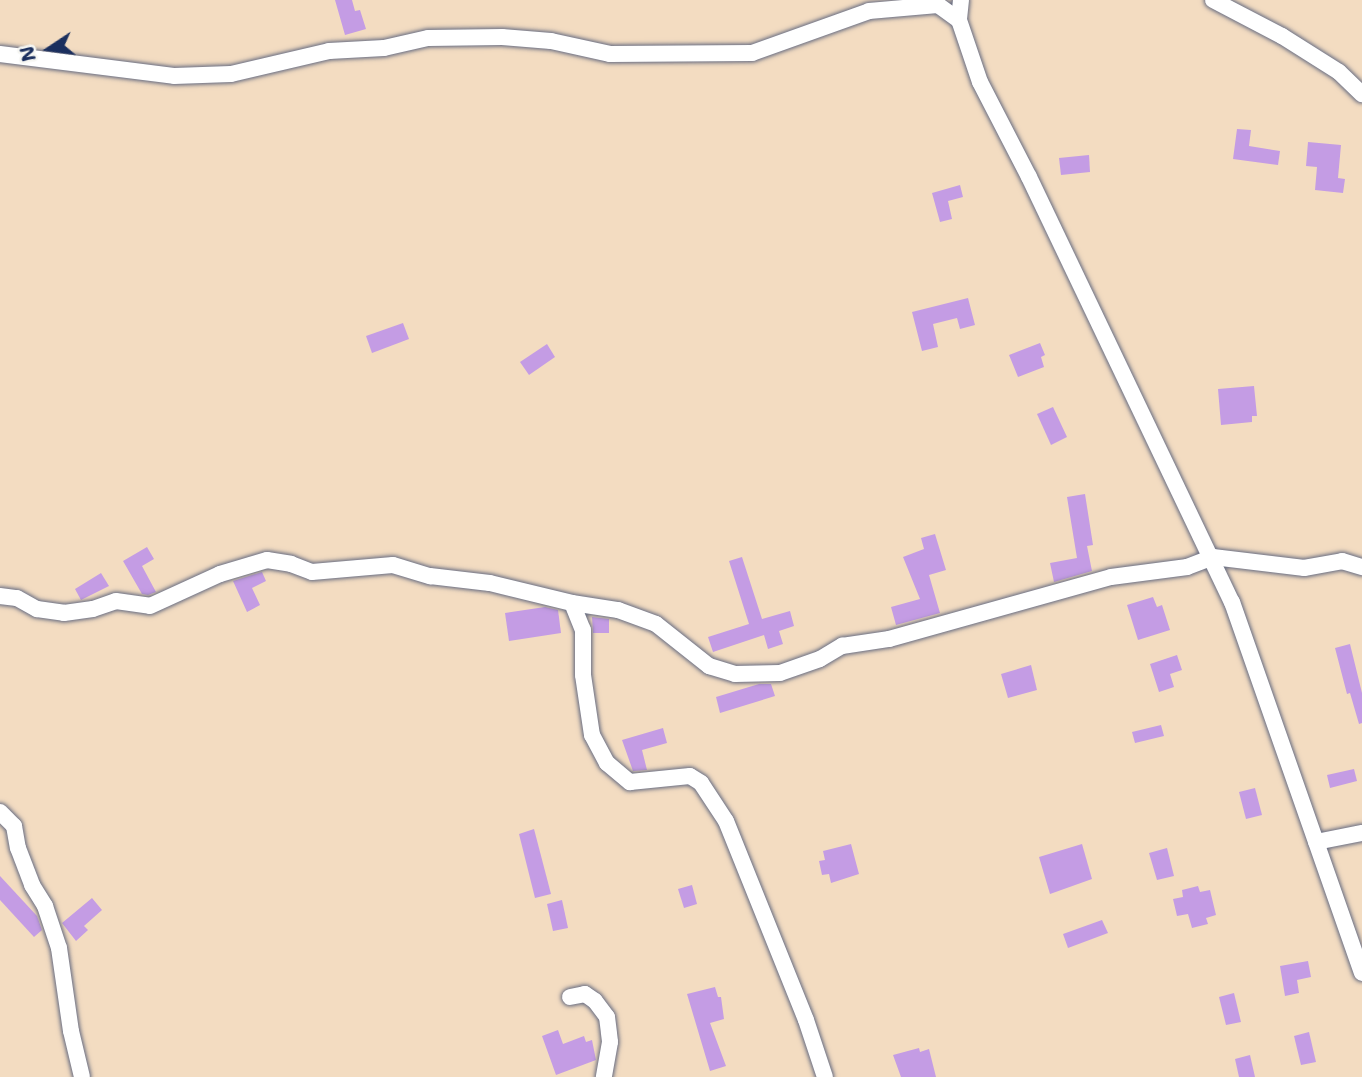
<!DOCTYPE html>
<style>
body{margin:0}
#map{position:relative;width:1362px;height:1077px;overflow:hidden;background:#f3dcc1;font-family:"Shantell Sans",sans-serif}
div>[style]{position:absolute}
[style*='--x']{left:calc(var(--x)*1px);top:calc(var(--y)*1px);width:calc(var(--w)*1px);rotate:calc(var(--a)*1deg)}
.building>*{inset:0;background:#c49ce4}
.roads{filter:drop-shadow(0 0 2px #676c81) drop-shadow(0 0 2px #676c81)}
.minor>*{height:16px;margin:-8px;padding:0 8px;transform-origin:8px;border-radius:8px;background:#fff}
span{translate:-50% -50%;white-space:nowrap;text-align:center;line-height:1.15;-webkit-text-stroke:5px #f6f6f2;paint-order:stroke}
.north{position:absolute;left:14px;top:14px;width:70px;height:70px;-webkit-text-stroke:5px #f6f6f2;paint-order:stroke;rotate:257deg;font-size:19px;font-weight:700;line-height:28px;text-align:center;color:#1b2f5e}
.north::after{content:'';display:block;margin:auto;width:24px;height:32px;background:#1b2f5e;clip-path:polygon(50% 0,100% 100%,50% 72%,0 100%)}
</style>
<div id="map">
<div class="building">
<i style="clip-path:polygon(335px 0,352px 0,355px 11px,360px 10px,366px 29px,345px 35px)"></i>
<i style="clip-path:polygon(1237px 129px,1251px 130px,1249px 146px,1280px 151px,1278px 165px,1233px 159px)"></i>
<i style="clip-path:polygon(1308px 142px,1341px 145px,1338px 178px,1345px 179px,1343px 193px,1315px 190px,1317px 167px,1306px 166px)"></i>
<i style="clip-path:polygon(1089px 155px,1090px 172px,1061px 175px,1059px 158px)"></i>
<i style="clip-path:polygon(960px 185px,963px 197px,948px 201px,952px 219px,940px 222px,932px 193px)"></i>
<i style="clip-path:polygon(968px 298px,975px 325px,960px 329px,957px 318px,933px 324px,938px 347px,922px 351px,912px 312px)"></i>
<i style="clip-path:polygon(403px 323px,409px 339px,372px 353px,366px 336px)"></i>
<i style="clip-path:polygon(1040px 343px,1045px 355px,1041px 357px,1044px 367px,1018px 377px,1009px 355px)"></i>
<i style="clip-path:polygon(547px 344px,555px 357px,529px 375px,520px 362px)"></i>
<i style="clip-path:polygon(1254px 386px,1257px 416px,1252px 416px,1252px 422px,1221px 425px,1218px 389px)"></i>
<i style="clip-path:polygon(1053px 407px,1067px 437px,1051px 445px,1037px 414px)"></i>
<i style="clip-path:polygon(1085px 494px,1093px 545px,1087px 546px,1092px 571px,1054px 582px,1050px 563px,1077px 558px,1067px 497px)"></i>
<i style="clip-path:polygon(935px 534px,946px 570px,929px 575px,940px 613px,896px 625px,891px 607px,920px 599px,903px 557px,924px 549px,921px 538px)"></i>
<i style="clip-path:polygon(147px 547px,154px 559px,142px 566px,156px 592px,148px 595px,142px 594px,123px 561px)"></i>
<i style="clip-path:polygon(742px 557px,762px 619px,790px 611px,794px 626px,779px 631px,783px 644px,768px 649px,764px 635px,713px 652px,708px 637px,749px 624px,729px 561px)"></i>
<i style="clip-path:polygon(262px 572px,266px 581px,252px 588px,260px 605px,247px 612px,233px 581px)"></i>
<i style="clip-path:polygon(101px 573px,109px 586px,81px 600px,75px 589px)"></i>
<i style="clip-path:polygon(1153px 597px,1157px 607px,1162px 605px,1170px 630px,1138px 640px,1127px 605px)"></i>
<i style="clip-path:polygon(545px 607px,558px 610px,561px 633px,509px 641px,505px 613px)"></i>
<i style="clip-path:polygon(592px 617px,609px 619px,609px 633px,593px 633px)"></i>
<i style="clip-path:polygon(1350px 644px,1362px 693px,1362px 723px,1359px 724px,1350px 693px,1347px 694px,1335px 648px)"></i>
<i style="clip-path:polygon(1177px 655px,1182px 670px,1170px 674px,1174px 687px,1159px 692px,1150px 664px)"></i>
<i style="clip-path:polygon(1031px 665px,1037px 690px,1008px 698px,1001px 674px)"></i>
<i style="clip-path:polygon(759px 684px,771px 684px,775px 696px,720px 713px,716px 697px)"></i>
<i style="clip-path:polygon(1161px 725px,1164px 736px,1135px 743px,1132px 732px)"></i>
<i style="clip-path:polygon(663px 728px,667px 743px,642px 750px,647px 770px,633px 771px,622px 740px)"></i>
<i style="clip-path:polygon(1354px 769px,1357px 781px,1330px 788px,1327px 775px)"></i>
<i style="clip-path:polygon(1255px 788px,1262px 815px,1246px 819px,1239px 792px)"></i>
<i style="clip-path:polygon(534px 829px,551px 894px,535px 898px,519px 834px)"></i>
<i style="clip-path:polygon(851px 844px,859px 874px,831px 883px,829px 874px,822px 875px,819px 861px,825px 860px,823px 851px)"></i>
<i style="clip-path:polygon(1082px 844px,1092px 879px,1050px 894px,1039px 857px)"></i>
<i style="clip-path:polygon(1167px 848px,1174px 876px,1157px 880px,1149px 853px)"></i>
<i style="clip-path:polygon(0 876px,37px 916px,42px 930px,34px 937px,0 900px)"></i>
<i style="clip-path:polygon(692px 885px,697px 904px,684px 908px,678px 889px)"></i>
<i style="clip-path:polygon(1198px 886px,1200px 892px,1210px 890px,1216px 915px,1206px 918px,1208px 924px,1192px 928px,1188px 914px,1177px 916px,1173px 899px,1183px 897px,1182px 890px)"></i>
<i style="clip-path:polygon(92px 898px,102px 910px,84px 926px,88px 930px,76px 941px,62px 923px)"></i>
<i style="clip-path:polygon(562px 900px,568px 928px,553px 931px,547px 904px)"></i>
<i style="clip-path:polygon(1102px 920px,1108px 933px,1068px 948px,1063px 934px)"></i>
<i style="clip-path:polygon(1308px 961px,1311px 977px,1297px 980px,1299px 993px,1285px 996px,1280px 966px)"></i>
<i style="clip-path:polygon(715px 987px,718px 997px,721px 997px,724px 1019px,710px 1023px,726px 1066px,710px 1071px,687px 994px)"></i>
<i style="clip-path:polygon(1234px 993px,1241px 1022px,1226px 1025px,1219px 997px)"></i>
<i style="clip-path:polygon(558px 1030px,563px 1044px,584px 1036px,586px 1042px,592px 1040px,596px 1060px,556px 1075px,542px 1036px)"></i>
<i style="clip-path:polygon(1309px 1032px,1316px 1062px,1301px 1065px,1294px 1036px)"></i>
<i style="clip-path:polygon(919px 1048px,920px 1052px,929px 1049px,936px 1077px,901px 1077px,893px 1055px)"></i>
<i style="clip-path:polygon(1250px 1055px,1255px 1077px,1239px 1077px,1235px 1059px)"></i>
</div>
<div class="roads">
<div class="minor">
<i style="--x:961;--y:0;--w:20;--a:96"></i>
<i style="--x:959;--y:20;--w:65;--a:71.3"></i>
<i style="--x:980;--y:82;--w:107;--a:62.7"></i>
<i style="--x:1029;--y:177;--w:471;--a:64.5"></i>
<i style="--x:1232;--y:602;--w:393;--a:70.7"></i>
<i style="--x:1213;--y:0;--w:78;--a:27.6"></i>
<i style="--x:1282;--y:36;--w:67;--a:32.3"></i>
<i style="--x:1339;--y:72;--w:32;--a:44"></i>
<i style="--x:0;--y:54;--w:175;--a:7.2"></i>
<i style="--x:174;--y:76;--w:57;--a:-2"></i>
<i style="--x:231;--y:74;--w:101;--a:-13.2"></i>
<i style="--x:329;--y:51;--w:55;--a:-3.1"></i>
<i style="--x:384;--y:48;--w:45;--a:-12.8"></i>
<i style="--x:428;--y:38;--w:74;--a:-0.8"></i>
<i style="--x:502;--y:37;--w:49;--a:4.7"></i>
<i style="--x:551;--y:41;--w:60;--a:12.4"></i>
<i style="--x:610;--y:54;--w:142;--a:-0.4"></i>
<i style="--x:752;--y:53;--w:124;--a:-19.7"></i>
<i style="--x:869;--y:11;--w:69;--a:-5"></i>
<i style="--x:938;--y:5;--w:26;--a:36"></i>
<i style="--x:0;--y:596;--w:17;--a:7"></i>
<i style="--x:17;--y:598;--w:23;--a:29"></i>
<i style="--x:37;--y:609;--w:27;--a:8"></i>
<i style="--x:64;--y:613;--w:29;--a:-8"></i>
<i style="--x:93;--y:609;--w:24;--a:-19"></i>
<i style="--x:116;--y:601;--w:34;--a:8"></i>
<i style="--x:150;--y:606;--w:77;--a:-24.6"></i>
<i style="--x:220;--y:574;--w:49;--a:-16.6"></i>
<i style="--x:267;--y:560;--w:24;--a:9"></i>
<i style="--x:291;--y:564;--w:22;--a:21"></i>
<i style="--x:312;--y:572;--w:81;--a:-4.9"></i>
<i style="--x:393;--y:565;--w:39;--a:17"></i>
<i style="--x:430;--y:576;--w:60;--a:6.7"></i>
<i style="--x:490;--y:583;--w:84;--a:13.7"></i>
<i style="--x:572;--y:603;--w:47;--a:8.7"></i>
<i style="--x:618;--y:610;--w:40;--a:20.2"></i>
<i style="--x:656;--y:624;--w:68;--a:38.4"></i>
<i style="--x:709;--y:666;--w:27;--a:17"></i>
<i style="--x:735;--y:674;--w:45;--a:-1.3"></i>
<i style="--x:780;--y:673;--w:42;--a:-19.3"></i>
<i style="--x:820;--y:659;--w:26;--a:-31"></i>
<i style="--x:842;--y:646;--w:48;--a:-8.5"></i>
<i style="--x:889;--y:639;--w:230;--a:-15.6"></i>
<i style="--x:1111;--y:577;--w:77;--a:-7.5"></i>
<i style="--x:1187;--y:567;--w:28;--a:-21"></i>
<i style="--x:1213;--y:557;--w:92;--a:6.9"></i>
<i style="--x:1304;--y:568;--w:39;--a:-10"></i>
<i style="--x:1342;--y:561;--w:21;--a:17"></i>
<i style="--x:572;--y:603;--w:29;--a:68"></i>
<i style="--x:583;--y:630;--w:45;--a:90"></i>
<i style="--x:583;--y:675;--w:61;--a:81.5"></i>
<i style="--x:592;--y:735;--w:32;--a:62"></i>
<i style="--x:607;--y:763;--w:30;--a:40"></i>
<i style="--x:630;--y:782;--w:60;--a:-5.7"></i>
<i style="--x:690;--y:776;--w:13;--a:32"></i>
<i style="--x:701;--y:783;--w:45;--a:56.7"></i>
<i style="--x:726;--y:821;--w:214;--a:68.1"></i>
<i style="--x:806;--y:1020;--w:60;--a:71.6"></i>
<i style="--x:0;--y:812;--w:20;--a:45"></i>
<i style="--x:14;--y:826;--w:22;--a:80"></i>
<i style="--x:18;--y:848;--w:40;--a:69"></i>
<i style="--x:32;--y:885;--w:25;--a:58"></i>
<i style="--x:45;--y:906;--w:44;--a:71.6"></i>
<i style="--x:59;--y:948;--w:84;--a:81.8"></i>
<i style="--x:71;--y:1031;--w:47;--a:76.6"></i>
<i style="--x:1316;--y:842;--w:47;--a:-11.1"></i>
<i style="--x:570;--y:997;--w:15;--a:-11"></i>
<i style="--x:585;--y:994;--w:12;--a:35"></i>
<i style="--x:595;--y:1001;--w:20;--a:53"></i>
<i style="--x:607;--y:1017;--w:25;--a:83"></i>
<i style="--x:610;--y:1042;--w:36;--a:100"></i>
</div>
</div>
<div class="north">N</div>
</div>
